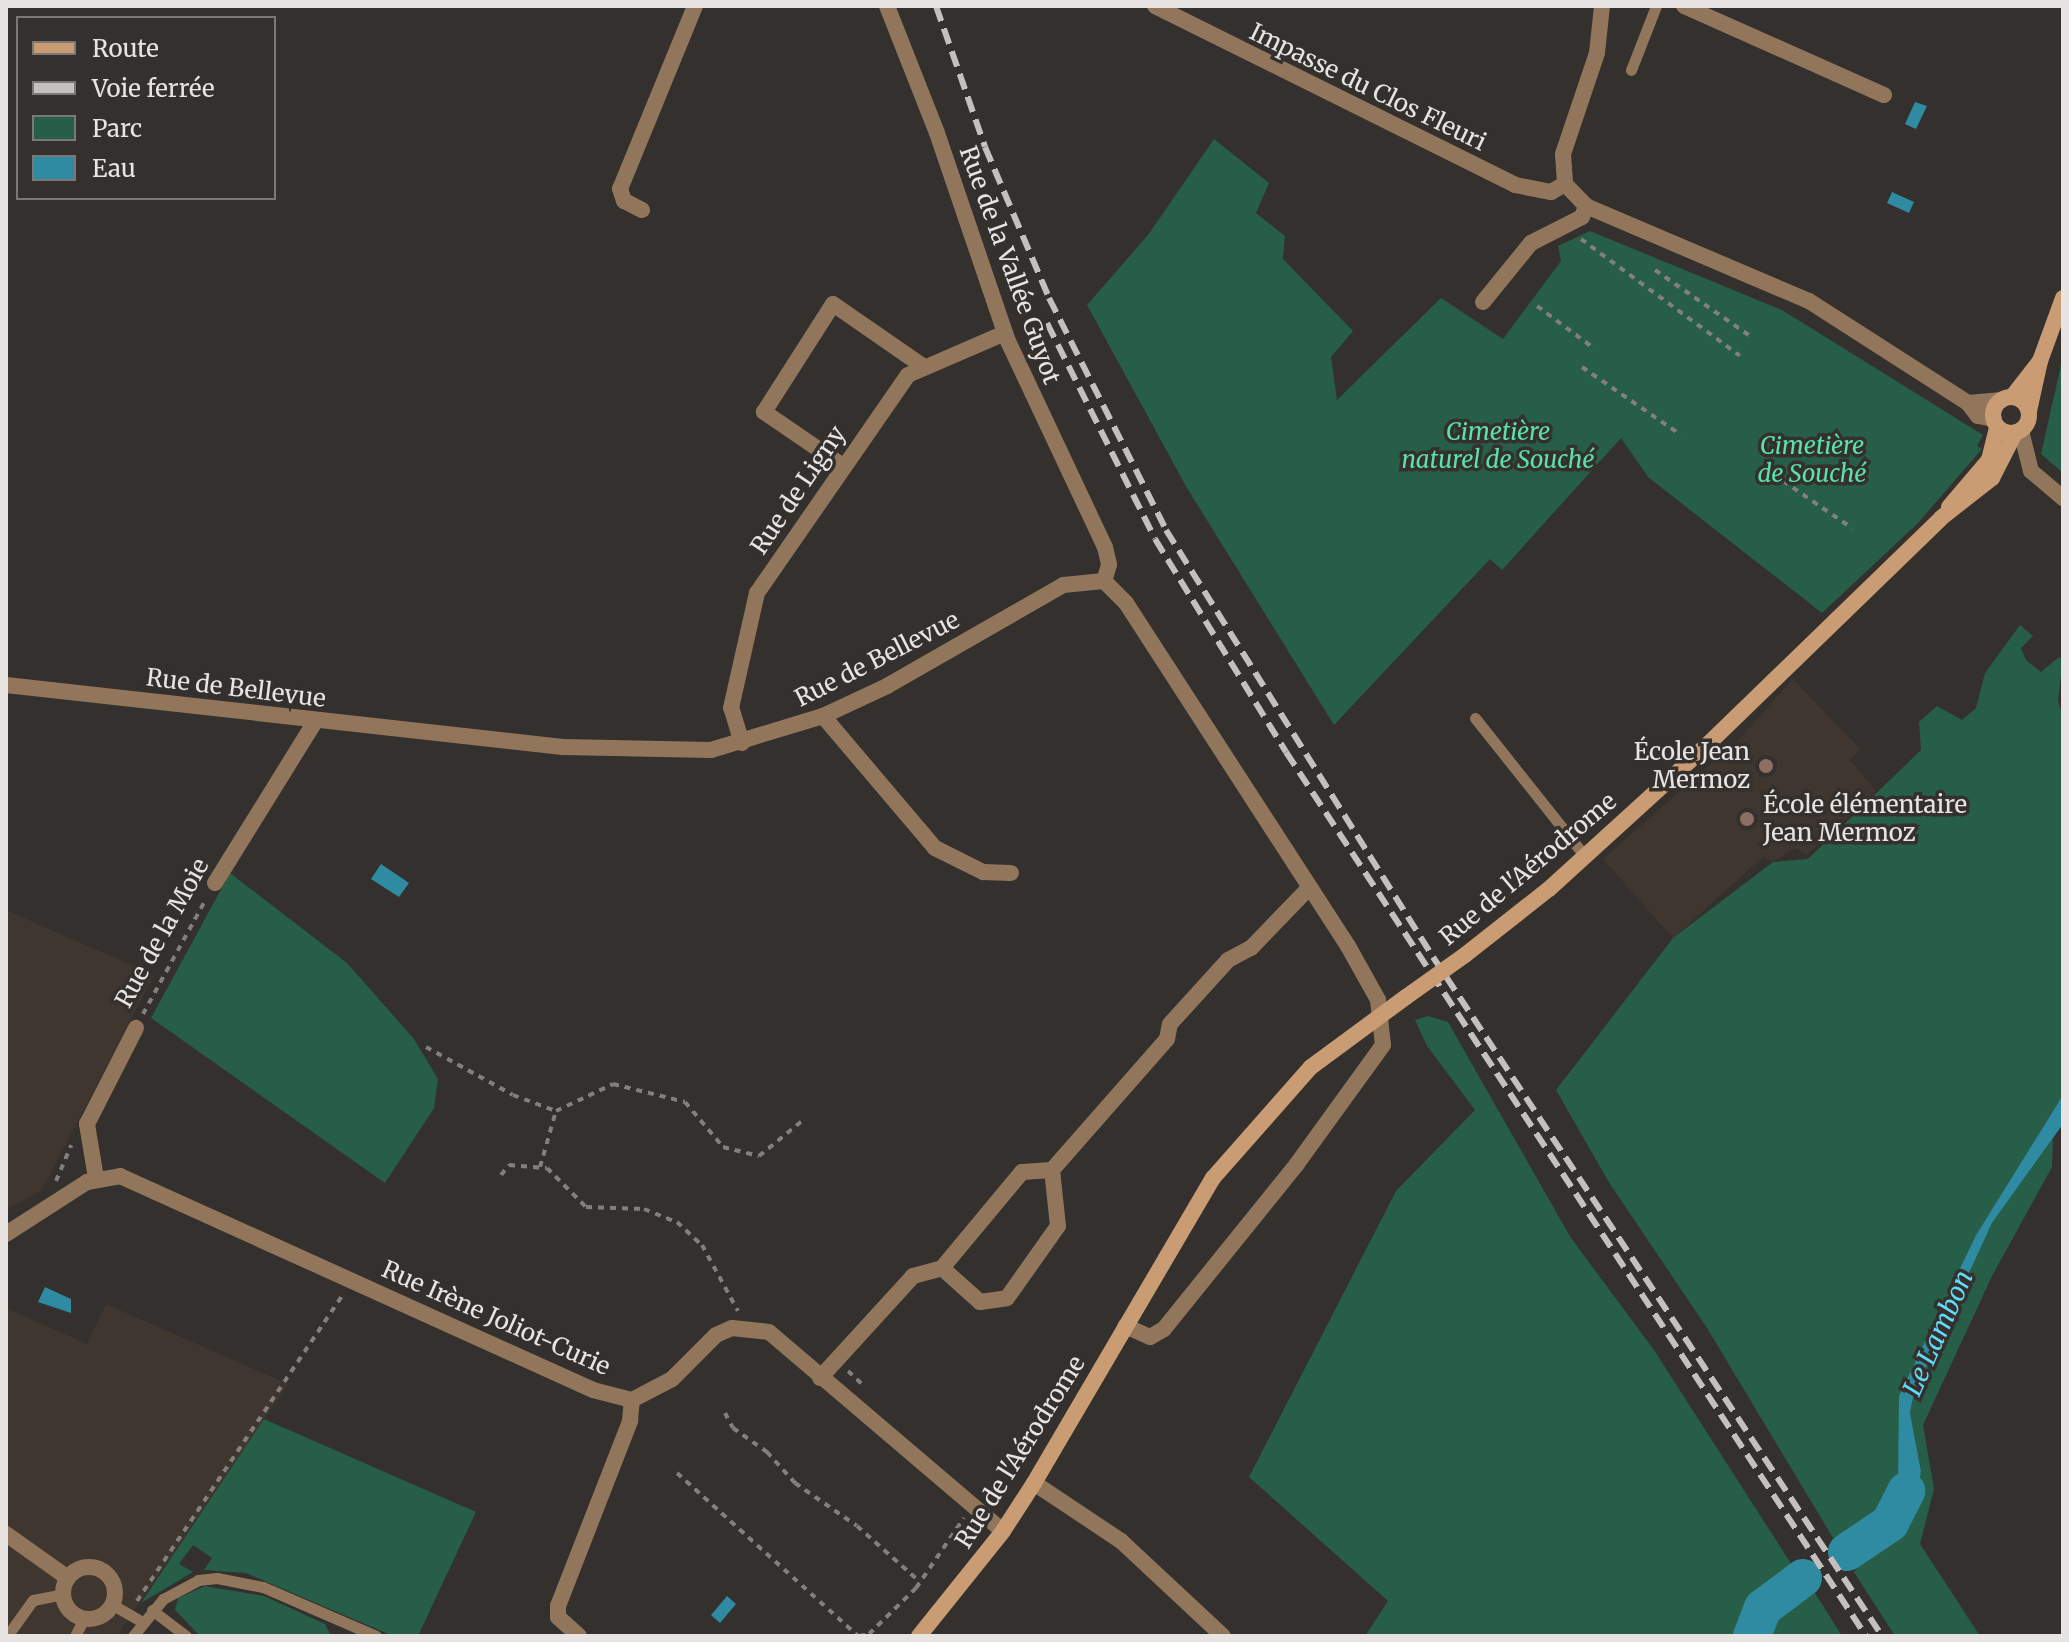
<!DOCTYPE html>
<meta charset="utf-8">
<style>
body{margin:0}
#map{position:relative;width:2069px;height:1642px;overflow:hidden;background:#33302d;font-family:Merriweather,serif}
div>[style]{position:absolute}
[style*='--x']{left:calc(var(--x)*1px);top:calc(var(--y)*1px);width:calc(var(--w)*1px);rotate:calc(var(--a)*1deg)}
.built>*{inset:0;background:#3f372f}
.green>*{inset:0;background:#275e47}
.water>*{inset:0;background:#2e8ba2}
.river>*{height:38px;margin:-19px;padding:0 19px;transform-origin:19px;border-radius:19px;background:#2e8ba2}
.path>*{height:4px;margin-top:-2px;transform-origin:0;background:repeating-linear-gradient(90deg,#827f7c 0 6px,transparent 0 12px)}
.lane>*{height:11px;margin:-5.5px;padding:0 5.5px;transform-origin:5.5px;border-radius:5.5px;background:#92765c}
.street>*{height:16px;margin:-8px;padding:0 8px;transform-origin:8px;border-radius:8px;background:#92765c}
.street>.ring{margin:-8px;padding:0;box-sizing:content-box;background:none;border:16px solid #92765c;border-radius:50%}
.secondary>*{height:16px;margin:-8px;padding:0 8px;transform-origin:8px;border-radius:8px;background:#c99c73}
.secondary>.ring{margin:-8px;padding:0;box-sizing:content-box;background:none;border:16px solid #c99c73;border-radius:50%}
.rail>*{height:6px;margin-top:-3px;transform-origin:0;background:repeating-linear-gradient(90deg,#c3c0be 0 16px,transparent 0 24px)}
.secondary-bridge>*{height:16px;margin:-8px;padding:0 8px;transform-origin:8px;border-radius:8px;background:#c99c73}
.dots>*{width:22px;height:22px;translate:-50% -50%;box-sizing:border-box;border:4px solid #33302d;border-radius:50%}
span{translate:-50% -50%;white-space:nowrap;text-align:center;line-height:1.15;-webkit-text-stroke:7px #33302d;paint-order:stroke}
.street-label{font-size:24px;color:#e7e4e2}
.park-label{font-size:24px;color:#59e2ab;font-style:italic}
.poi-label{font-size:24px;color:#e7e4e2}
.right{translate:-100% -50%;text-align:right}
.left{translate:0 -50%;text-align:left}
.water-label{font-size:26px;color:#62daf9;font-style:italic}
.frame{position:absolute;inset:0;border:8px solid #e7e4e2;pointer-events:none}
.legend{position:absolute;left:16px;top:16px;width:260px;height:184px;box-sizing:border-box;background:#33302d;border:2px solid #7b7875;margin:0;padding:10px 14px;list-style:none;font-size:24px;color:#e7e4e2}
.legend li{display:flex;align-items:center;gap:16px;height:40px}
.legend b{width:40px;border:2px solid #7b7875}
</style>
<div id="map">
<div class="built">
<i style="clip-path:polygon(1793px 679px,1860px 749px,1850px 760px,1876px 791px,1807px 855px,1795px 848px,1773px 862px,1764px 856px,1673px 938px,1603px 859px,1739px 739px)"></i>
<i style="clip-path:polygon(6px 910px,154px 975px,42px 1190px,6px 1210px)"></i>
<i style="clip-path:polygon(106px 1304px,288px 1384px,117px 1636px,6px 1636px,6px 1308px,87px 1344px)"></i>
</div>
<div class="green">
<i style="clip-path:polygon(1214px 139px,1269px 183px,1256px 213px,1285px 236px,1283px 259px,1353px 331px,1331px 357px,1337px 400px,1441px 298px,1503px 339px,1561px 261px,1558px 246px,1590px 231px,1782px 310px,1983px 435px,1977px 446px,1982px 449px,1917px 524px,1822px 613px,1648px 477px,1621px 438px,1502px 570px,1490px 559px,1334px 725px,1187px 488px,1087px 305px,1148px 235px)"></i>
<i style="clip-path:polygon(2063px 356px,2063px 473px,2041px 454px)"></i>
<i style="clip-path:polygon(2020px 625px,2033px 636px,2021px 648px,2026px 660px,2041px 672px,2059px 657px,2063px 660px,2058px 700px,2063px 719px,2063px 1095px,1976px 1235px,1900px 1396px,1898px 1480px,1875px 1528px,1833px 1538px,1707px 1328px,1610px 1184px,1556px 1090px,1673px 938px,1773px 862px,1808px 859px,1921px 750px,1919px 722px,1937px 706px,1962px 720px,1976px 708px,1985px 673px)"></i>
<i style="clip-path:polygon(230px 873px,347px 963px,414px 1039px,438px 1079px,434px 1108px,385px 1183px,151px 1018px)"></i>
<i style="clip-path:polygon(1428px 1016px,1448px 1022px,1571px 1238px,1654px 1350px,1792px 1565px,1752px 1606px,1744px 1636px,1365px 1636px,1388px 1601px,1249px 1477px,1396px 1191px,1475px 1110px,1427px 1046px,1415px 1020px)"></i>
<i style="clip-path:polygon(2053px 1138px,2052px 1167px,1993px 1274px,1923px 1425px,1934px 1489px,1920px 1544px,1980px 1636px,1895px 1636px,1854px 1572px,1881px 1540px,1898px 1534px,1921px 1471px,1910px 1413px,1914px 1393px,1992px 1223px)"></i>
<i style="clip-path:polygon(264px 1419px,476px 1512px,418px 1636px,393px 1636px,246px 1573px,204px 1570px,212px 1558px,193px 1545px,179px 1564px,193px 1572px,141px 1603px)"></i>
<i style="clip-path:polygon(205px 1586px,264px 1596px,325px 1624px,331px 1636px,200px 1636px,175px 1610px,178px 1598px)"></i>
<i style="clip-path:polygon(1815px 1593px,1842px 1636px,1762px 1636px,1777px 1608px,1791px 1609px)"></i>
</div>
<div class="water">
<i style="clip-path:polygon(1915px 102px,1927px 106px,1916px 129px,1905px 124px)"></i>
<i style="clip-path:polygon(1892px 192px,1914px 202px,1909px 213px,1887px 203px)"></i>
<i style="clip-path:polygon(381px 864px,409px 883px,399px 897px,371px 879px)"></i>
<i style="clip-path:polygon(2063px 1095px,2063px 1124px,1992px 1223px,1914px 1393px,1910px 1413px,1921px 1471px,1914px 1512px,1898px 1535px,1881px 1540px,1875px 1528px,1898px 1480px,1899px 1396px,1976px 1235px)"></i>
<i style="clip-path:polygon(45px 1287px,71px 1299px,71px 1313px,38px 1302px)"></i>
<i style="clip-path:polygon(1767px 1590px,1777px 1608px,1762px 1636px,1744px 1636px,1752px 1606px)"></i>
<i style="clip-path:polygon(727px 1596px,736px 1604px,720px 1623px,711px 1615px)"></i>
</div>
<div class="river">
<i style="--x:1847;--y:1552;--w:52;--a:-34"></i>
<i style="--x:1890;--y:1523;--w:36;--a:-63"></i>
<i style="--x:1752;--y:1636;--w:30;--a:-69"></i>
<i style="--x:1763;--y:1608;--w:50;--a:-36.9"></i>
</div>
<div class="path">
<i style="--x:1581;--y:239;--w:197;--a:36.3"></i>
<i style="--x:1655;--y:270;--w:119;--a:34.8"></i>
<i style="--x:1537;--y:306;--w:72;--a:36.6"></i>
<i style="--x:1582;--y:367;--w:120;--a:34.5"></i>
<i style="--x:1773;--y:474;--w:96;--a:34.4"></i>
<i style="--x:143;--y:1014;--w:131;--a:-61.3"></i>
<i style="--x:426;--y:1047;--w:99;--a:28.9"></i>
<i style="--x:513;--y:1095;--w:46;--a:20.4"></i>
<i style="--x:540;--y:1167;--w:58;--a:-74.1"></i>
<i style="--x:556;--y:1111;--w:63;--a:-25.3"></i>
<i style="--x:613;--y:1084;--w:74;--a:14"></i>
<i style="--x:685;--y:1102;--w:59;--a:49.8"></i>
<i style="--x:723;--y:1147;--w:37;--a:14"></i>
<i style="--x:759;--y:1156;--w:55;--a:-39.1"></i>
<i style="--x:501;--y:1175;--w:13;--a:-51"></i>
<i style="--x:509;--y:1165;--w:38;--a:5"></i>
<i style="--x:547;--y:1168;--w:55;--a:45"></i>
<i style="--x:586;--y:1207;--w:58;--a:2"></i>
<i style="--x:644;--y:1209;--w:35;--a:22"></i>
<i style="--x:677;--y:1222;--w:34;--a:43"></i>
<i style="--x:702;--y:1245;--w:75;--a:61.4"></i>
<i style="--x:56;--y:1181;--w:39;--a:-67"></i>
<i style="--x:401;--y:1281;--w:19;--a:25"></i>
<i style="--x:848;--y:1371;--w:23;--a:43"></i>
<i style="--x:725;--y:1413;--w:17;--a:62"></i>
<i style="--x:733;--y:1428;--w:42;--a:35.2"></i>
<i style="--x:767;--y:1452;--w:42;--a:47.9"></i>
<i style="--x:795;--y:1483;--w:75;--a:34.7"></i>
<i style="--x:857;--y:1526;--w:84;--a:41.6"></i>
<i style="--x:677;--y:1473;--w:244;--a:42"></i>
<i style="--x:137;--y:1601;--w:367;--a:-56.1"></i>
<i style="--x:859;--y:1636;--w:10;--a:-11"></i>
<i style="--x:869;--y:1634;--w:66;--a:-44.4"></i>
<i style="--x:916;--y:1588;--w:85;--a:-55.6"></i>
</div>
<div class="lane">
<i style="--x:1631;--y:70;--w:69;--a:-68.7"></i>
<i style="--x:1475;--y:718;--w:175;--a:51.5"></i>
<i style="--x:113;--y:1605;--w:34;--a:30"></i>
<i style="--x:152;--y:1610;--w:43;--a:37.4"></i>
<i style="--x:7;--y:1636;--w:44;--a:-54.2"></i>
<i style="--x:33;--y:1600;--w:31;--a:-11"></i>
<i style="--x:75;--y:1636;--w:18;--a:-63"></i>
<i style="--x:133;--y:1636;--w:48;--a:-51"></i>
<i style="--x:163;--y:1599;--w:40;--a:-28"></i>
<i style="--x:198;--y:1580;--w:19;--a:-6"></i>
<i style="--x:217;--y:1578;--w:47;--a:11.1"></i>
<i style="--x:263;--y:1587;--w:123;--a:23.4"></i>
</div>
<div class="street">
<i style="--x:887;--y:6;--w:136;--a:68.5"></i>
<i style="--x:937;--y:133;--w:218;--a:71.2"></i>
<i style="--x:1007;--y:339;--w:230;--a:64.8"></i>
<i style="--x:1105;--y:547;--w:18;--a:77"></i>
<i style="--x:1109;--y:565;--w:17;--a:107"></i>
<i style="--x:1155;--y:6;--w:402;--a:26.4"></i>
<i style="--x:1515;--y:185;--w:37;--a:11"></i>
<i style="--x:1551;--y:192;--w:16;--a:-30"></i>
<i style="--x:1602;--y:6;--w:47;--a:96.1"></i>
<i style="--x:1597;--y:53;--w:107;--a:108.6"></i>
<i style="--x:1563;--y:154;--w:30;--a:86"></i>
<i style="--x:1565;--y:184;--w:30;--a:46"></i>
<i style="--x:1586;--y:206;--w:242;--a:23.1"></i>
<i style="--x:1809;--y:301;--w:189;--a:32.7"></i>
<i style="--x:1684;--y:6;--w:219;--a:24"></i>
<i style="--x:642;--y:210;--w:20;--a:-153"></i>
<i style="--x:624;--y:201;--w:13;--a:-108"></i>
<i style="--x:620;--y:189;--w:198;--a:-67.7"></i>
<i style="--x:1483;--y:302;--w:76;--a:-50.9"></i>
<i style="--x:1531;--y:243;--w:57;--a:-27"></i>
<i style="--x:1582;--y:217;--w:12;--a:-70"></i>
<i style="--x:1994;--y:419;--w:16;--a:-169"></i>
<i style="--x:1978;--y:416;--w:16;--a:-128"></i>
<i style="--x:1968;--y:403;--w:34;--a:-5"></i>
<i style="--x:2021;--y:431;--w:41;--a:76"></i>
<i style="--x:2031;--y:471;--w:42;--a:40.2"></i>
<i style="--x:843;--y:466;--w:96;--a:-145.6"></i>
<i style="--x:764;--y:412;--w:128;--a:-57.4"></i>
<i style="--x:833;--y:304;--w:107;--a:34.7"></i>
<i style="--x:6;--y:685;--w:560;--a:6.35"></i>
<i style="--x:563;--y:747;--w:148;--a:1.2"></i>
<i style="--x:711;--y:750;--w:117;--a:-16.9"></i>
<i style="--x:823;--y:716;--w:71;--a:-25.1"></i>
<i style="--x:887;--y:686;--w:203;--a:-29.8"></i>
<i style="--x:1063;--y:585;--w:41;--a:-5.6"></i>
<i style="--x:1104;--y:581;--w:31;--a:45"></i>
<i style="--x:1126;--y:603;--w:409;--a:57.1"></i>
<i style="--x:1348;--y:946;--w:62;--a:60.9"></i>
<i style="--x:1378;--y:1000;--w:45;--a:83.7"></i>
<i style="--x:1383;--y:1045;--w:147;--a:125.9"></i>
<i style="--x:1297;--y:1164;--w:212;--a:128.9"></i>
<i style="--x:1164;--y:1329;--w:16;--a:150"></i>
<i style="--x:1150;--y:1337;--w:27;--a:-156"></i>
<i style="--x:823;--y:716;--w:173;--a:49.7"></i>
<i style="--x:935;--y:848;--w:54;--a:26.6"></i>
<i style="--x:983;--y:872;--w:28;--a:2"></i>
<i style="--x:742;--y:743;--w:37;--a:-107"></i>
<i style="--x:731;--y:708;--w:118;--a:-77.3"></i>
<i style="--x:757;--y:593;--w:265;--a:-55.3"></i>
<i style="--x:908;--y:375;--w:106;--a:-23.4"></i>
<i style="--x:215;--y:883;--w:190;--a:-58.2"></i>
<i style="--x:96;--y:1178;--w:55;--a:-99.5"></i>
<i style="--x:87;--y:1124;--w:108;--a:-63"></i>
<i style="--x:6;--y:1234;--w:96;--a:-32.7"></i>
<i style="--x:87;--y:1182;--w:34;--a:-10"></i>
<i style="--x:120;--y:1176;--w:519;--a:24.34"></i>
<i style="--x:593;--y:1390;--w:40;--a:14.4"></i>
<i style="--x:632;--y:1400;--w:45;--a:-27.7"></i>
<i style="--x:672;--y:1379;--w:62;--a:-45"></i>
<i style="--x:716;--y:1335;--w:17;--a:-24"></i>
<i style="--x:732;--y:1328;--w:37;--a:6"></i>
<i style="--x:769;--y:1332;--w:307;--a:40.4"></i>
<i style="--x:942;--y:1268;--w:51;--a:41.8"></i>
<i style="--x:980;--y:1302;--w:27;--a:-8"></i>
<i style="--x:1007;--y:1298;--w:88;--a:-54.7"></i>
<i style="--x:1058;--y:1226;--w:56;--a:-96.1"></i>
<i style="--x:820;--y:1378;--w:138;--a:-47.6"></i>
<i style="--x:913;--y:1276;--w:30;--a:-15"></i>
<i style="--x:942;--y:1268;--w:125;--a:-50.2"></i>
<i style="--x:1022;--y:1172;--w:30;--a:-4"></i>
<i style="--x:1052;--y:1170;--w:174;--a:-48.7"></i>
<i style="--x:1167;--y:1039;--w:15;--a:-79"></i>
<i style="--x:1170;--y:1024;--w:86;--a:-47.8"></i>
<i style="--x:1228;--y:960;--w:26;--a:-28"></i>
<i style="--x:1251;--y:948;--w:83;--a:-46"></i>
<i style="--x:1034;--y:1483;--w:105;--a:33.7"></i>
<i style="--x:1121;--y:1541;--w:139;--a:43"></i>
<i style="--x:6;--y:1534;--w:76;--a:35.4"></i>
<i class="ring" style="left:63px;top:1567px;width:36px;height:36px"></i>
<i style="--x:579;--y:1636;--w:28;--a:-138"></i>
<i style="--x:558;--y:1617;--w:11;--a:-90"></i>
<i style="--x:558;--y:1606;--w:199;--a:-68.7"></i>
<i style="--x:630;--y:1421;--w:21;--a:-85"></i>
</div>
<div class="secondary">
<i style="--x:2040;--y:361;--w:67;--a:-69.9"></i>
<i class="ring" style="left:1993px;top:397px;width:20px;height:20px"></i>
<i style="--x:2012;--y:397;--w:46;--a:-52.1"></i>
<i style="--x:2040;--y:361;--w:51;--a:102.4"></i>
<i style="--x:1949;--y:507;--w:62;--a:-49.6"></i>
<i style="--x:1989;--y:460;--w:34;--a:-76"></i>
<i style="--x:1465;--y:955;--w:107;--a:-38.2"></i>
<i style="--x:1549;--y:889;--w:208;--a:-42.3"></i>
<i style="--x:1703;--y:749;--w:332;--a:-44.1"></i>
<i style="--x:1941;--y:518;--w:65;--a:-38.1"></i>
<i style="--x:1992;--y:478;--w:51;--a:-62.9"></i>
<i style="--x:919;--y:1636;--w:134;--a:-51.3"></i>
<i style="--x:1003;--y:1531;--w:57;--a:-57.1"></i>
<i style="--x:1034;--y:1483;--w:354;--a:-59.6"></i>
<i style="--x:1213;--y:1178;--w:148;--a:-48.6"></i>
<i style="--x:1311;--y:1067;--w:118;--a:-36.4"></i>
</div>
<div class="rail">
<i style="--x:936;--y:6;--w:149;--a:70.8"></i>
<i style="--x:985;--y:147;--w:164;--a:67"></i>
<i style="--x:1049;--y:298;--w:260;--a:63.2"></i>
<i style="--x:1166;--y:530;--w:504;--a:57.98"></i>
<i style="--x:1433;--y:957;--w:814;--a:56.52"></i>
<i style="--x:1047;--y:323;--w:241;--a:63.4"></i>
<i style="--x:1155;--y:539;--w:250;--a:58.4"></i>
<i style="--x:1286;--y:752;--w:1057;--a:56.73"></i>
</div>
<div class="secondary-bridge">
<i style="--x:1406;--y:997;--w:72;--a:-35.4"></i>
</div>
<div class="dots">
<i style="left:1766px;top:766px;background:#8d6e63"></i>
<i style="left:1747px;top:819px;background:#8d6e63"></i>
</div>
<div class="street-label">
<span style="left:1368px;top:87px;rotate:26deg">Impasse du Clos Fleuri</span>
<span style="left:1010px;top:265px;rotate:70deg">Rue de la Vallée Guyot</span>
<span style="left:798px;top:490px;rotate:-56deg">Rue de Ligny</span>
<span style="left:877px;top:659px;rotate:-27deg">Rue de Bellevue</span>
<span style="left:236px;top:688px;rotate:7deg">Rue de Bellevue</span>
<span style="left:1528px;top:869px;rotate:-40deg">Rue de l'Aérodrome</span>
<span style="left:162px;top:933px;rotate:-61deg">Rue de la Moie</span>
<span style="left:496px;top:1318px;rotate:24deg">Rue Irène Joliot-Curie</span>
<span style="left:1020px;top:1452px;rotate:-58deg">Rue de l'Aérodrome</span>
</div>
<div class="park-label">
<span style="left:1498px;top:446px">Cimetière<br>naturel de Souché</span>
<span style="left:1812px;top:460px">Cimetière<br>de Souché</span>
</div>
<div class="poi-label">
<span class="right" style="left:1750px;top:766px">École Jean<br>Mermoz</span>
<span class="left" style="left:1763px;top:819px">École élémentaire<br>Jean Mermoz</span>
</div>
<div class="water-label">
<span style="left:1938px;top:1333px;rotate:-66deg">Le Lambon</span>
</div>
<div class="frame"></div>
<ul class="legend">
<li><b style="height:10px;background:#c99c73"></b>Route</li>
<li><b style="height:10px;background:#c3c0be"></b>Voie ferrée</li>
<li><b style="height:22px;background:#275e47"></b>Parc</li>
<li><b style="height:22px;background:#2e8ba2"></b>Eau</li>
</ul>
</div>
